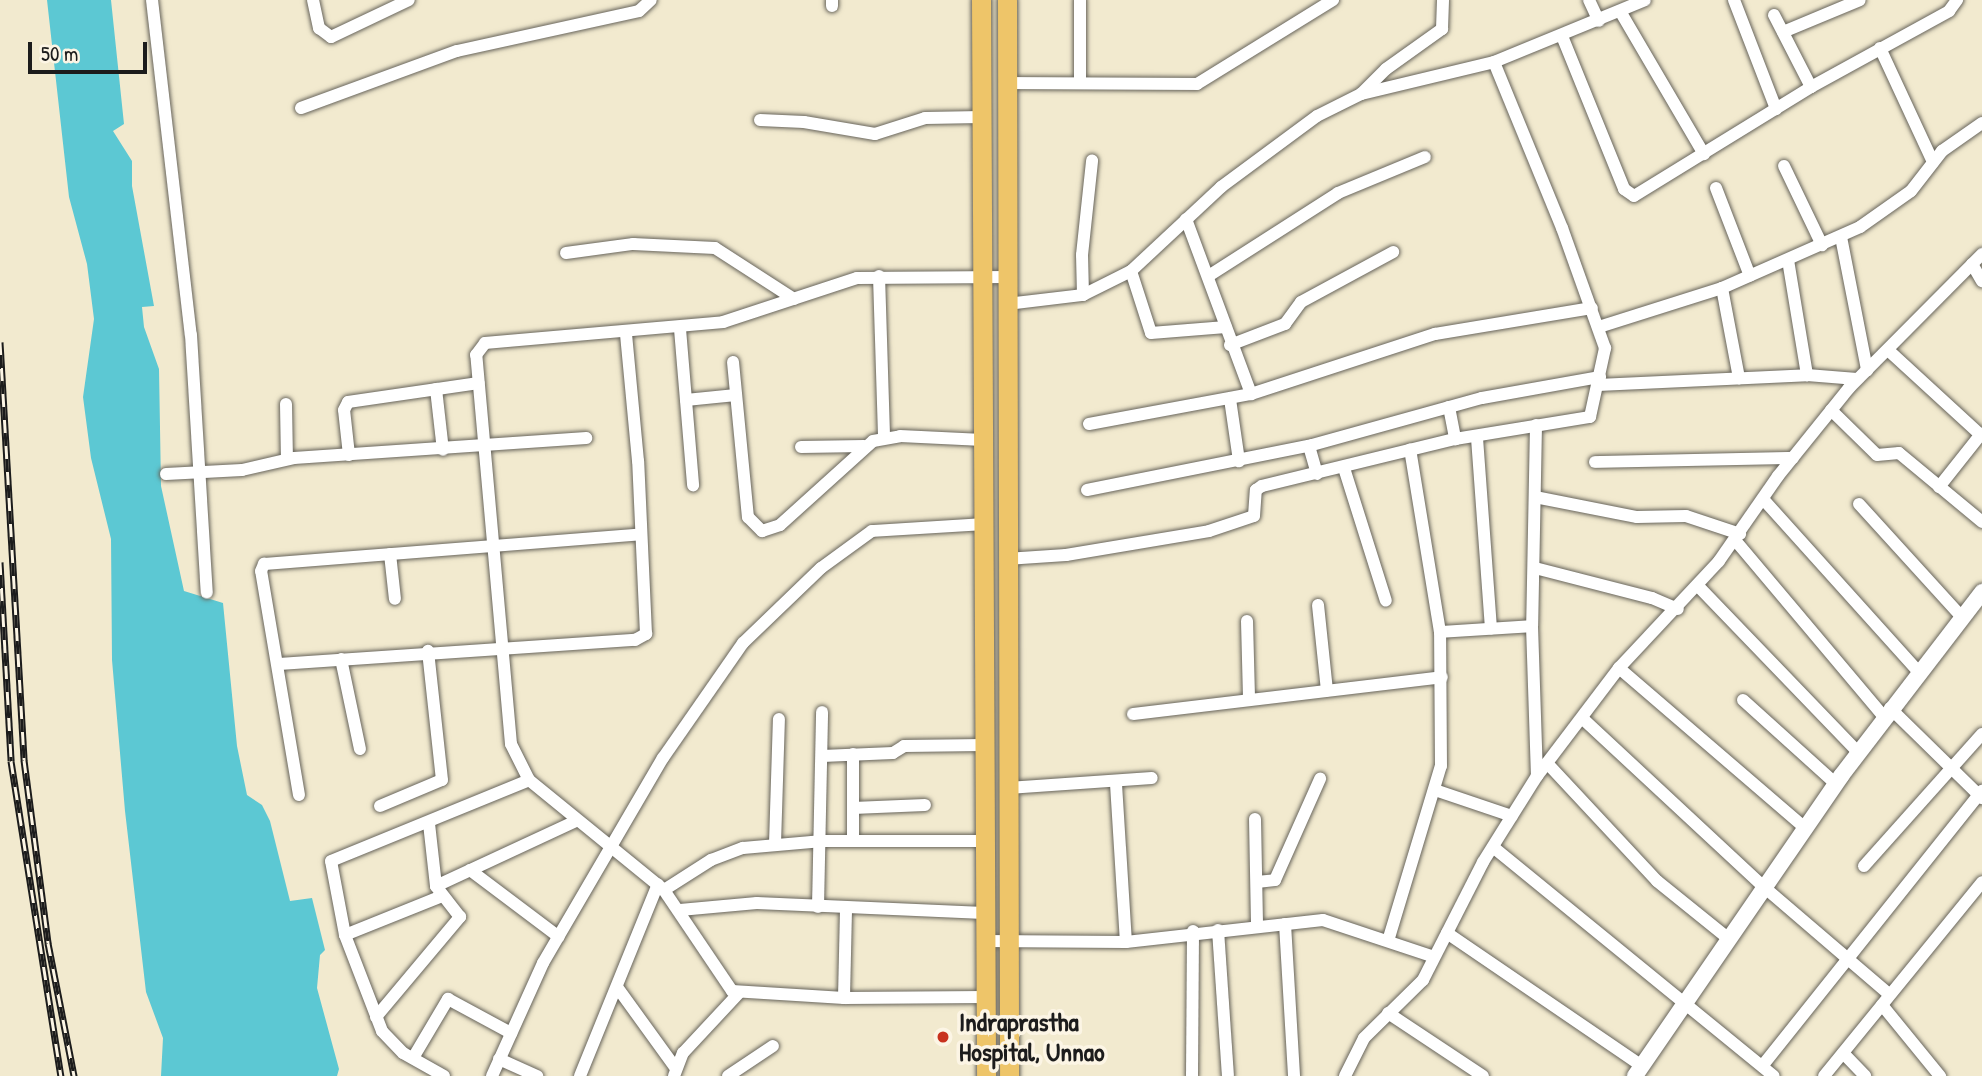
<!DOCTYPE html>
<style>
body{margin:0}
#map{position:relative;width:1982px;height:1076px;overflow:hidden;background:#f2eacf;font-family:"Patrick Hand",sans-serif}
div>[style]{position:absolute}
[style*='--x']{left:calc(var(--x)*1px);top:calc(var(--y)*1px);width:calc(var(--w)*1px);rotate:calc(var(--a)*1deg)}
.water>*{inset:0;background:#5cc8d3}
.roads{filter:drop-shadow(0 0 2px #67645b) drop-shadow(0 0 2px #67645b)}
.minor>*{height:12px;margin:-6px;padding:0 6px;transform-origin:6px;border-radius:6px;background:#fff}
.tertiary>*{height:16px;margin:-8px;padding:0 8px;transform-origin:8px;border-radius:8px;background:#fff}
.primary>*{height:19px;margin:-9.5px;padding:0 9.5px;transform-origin:9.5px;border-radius:9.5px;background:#eec569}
.rail>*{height:7px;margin-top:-3.5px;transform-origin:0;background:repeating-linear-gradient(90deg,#fcf5e5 0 13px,#1c1c1c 0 26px);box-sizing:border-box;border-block:2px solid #1c1c1c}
.dots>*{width:19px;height:19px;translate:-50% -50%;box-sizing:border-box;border:4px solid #fcf5e5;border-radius:50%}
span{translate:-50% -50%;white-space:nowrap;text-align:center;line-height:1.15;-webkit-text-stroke:7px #fcf5e5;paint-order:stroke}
.poi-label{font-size:26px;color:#1c1c1c;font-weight:700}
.left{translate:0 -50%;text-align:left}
.scale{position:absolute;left:28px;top:42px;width:119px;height:32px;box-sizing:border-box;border:4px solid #1c1c1c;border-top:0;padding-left:9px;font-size:21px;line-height:24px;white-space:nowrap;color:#1c1c1c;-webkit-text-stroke:5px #fcf5e5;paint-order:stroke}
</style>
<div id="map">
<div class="water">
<i style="clip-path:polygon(47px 0,111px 0,124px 124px,113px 131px,132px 161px,132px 186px,154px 306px,142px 307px,144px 327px,159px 369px,161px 486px,184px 591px,223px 603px,237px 746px,247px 795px,262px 805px,270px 821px,290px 901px,312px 898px,325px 950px,320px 955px,317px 988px,339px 1069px,337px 1076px,161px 1076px,163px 1038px,146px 992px,125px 811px,112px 660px,111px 539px,91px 458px,83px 397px,94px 319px,87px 264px,69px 197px)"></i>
</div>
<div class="roads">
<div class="minor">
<i style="--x:152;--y:0;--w:337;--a:83.4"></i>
<i style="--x:191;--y:335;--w:258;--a:86.5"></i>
<i style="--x:313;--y:0;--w:29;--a:78"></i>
<i style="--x:319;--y:28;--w:15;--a:37"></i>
<i style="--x:331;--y:37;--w:86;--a:-25.4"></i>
<i style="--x:1589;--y:0;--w:23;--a:65"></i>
<i style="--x:1734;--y:0;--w:117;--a:68.9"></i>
<i style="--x:832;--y:6;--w:6;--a:-90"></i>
<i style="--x:1620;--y:11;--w:166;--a:59.6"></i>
<i style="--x:1774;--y:15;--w:81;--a:62.8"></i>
<i style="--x:1783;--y:32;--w:83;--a:-22.6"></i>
<i style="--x:1562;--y:36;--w:165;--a:67.9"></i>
<i style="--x:1624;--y:189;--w:12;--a:35"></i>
<i style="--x:1634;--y:196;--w:208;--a:-31.6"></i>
<i style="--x:1811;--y:87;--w:158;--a:-28.8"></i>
<i style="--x:1949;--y:11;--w:14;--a:-54"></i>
<i style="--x:1880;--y:48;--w:126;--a:65.1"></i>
<i style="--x:1007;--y:83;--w:190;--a:0.3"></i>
<i style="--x:1197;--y:84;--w:160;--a:-31.7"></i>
<i style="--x:1080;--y:83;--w:83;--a:-90"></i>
<i style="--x:1361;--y:94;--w:35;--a:-45"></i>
<i style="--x:1386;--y:69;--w:69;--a:-35.5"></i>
<i style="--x:1442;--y:29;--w:29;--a:-88"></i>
<i style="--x:301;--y:108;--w:166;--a:-20.1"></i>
<i style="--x:457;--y:51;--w:186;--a:-12.4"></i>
<i style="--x:639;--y:11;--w:16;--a:-43"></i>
<i style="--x:760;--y:120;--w:44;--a:2.6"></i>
<i style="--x:804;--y:122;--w:72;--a:9.6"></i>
<i style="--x:875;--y:134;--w:52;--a:-17.7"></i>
<i style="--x:925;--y:118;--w:56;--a:-1"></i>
<i style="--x:1784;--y:166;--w:88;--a:64.3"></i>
<i style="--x:1716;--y:188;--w:94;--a:68.9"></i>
<i style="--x:1186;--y:219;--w:187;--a:69.6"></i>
<i style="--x:1841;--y:237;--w:136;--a:78.9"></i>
<i style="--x:566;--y:253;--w:68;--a:-7.7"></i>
<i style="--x:633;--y:244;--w:82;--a:2.8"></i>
<i style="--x:715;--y:248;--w:94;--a:32.8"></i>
<i style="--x:1788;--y:260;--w:117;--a:80.6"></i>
<i style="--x:1972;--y:264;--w:20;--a:60"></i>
<i style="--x:1131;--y:271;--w:65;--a:72.1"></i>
<i style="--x:1151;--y:333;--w:75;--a:-4.6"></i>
<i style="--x:1210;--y:275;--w:152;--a:-32.6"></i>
<i style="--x:1338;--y:193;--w:94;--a:-22.5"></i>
<i style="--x:879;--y:276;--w:162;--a:88.2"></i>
<i style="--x:1722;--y:288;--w:92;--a:79.3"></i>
<i style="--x:1083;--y:295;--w:40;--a:-91.4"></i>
<i style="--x:1082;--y:255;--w:95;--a:-83.9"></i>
<i style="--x:1007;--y:304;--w:77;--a:-6.8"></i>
<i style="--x:1083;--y:295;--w:54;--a:-26.6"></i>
<i style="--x:1131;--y:271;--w:123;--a:-43"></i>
<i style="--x:1221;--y:187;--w:119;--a:-36.5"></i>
<i style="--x:1317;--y:116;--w:49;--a:-26.6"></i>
<i style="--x:1361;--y:94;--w:137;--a:-13.5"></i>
<i style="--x:1599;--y:327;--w:129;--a:-17.6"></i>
<i style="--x:1722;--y:288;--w:151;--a:-23.8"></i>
<i style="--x:1860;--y:227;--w:62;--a:-35.2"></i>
<i style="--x:1911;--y:191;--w:51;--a:-52.2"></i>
<i style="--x:1942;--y:151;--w:49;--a:-35"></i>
<i style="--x:680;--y:329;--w:157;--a:85.2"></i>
<i style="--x:1230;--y:345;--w:59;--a:-20.9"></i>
<i style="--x:1285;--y:324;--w:27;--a:-54"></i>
<i style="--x:1301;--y:302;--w:105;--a:-28.5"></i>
<i style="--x:1888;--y:350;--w:127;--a:42.5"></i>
<i style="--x:733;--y:362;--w:156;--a:84.5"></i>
<i style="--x:748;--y:517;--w:20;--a:45"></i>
<i style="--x:762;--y:531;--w:19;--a:-18"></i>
<i style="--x:780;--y:525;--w:125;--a:-42.1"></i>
<i style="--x:873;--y:441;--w:27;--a:-10"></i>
<i style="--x:900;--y:436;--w:83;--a:2.8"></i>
<i style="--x:1598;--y:385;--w:209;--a:-2.7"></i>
<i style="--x:1807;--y:375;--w:50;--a:4.6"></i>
<i style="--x:436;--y:389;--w:61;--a:83.5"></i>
<i style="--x:1230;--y:399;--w:63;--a:81.7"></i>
<i style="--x:686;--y:400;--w:50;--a:-5.7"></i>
<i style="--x:286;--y:404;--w:55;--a:89"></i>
<i style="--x:1449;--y:407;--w:33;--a:79"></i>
<i style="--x:1831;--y:410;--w:64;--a:44.4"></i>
<i style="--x:1877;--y:455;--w:22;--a:-5"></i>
<i style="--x:1899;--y:453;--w:108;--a:39.7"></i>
<i style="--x:1089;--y:424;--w:165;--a:-10.5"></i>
<i style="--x:1251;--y:394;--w:194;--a:-18.1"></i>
<i style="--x:1435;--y:334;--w:159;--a:-9.4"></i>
<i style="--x:1536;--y:425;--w:201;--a:91.1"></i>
<i style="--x:1532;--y:626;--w:150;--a:88.1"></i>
<i style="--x:1477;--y:438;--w:191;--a:85.8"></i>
<i style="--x:1309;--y:446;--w:29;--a:74"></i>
<i style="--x:801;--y:447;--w:63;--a:-0.9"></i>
<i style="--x:349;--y:455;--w:45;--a:-96.3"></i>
<i style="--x:344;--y:410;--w:9;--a:-63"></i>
<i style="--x:348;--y:402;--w:132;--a:-8.3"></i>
<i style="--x:1595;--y:462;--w:198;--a:-1.2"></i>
<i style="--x:1344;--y:468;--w:139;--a:72.5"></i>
<i style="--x:166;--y:474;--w:76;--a:-3"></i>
<i style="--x:242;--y:470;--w:53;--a:-13"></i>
<i style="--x:294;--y:458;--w:293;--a:-3.9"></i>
<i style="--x:1939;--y:487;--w:68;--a:-51.6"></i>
<i style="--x:1087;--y:490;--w:229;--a:-11.3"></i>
<i style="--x:1312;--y:445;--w:176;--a:-15.5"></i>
<i style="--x:1482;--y:398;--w:120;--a:-10.1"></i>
<i style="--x:1535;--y:497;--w:104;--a:11.1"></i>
<i style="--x:1637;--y:517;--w:49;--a:-1.2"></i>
<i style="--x:1686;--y:516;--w:57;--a:18.4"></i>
<i style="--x:1763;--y:499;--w:232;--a:48"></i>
<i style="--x:1859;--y:504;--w:153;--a:47.7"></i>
<i style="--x:1735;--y:540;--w:231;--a:49.9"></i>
<i style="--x:390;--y:554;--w:45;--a:83.7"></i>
<i style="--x:1006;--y:559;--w:60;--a:-3.8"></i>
<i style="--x:1066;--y:555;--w:145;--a:-9.5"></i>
<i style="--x:1209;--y:531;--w:47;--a:-18.4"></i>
<i style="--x:1254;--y:516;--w:26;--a:-86"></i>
<i style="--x:1256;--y:490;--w:7;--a:-34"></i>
<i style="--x:1262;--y:486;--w:199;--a:-13.7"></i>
<i style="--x:1455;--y:439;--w:137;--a:-9.3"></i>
<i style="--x:1590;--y:417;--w:71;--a:-77.7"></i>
<i style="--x:1605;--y:348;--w:127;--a:-109.7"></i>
<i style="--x:1562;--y:228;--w:179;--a:-112.3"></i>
<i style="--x:1494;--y:62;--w:163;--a:-22.3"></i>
<i style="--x:1535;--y:568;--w:121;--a:14.4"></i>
<i style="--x:1652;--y:598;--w:28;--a:23"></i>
<i style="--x:1698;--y:586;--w:231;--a:46.1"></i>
<i style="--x:1318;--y:605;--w:86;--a:84"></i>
<i style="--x:1247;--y:621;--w:79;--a:88.5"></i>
<i style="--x:1440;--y:632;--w:92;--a:-3.7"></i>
<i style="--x:341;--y:659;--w:92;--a:78.1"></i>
<i style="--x:279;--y:664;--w:357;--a:-3.9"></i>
<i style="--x:635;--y:640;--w:13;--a:-29"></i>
<i style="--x:646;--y:634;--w:173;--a:-92.6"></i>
<i style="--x:638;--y:461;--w:129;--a:-95.4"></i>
<i style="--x:1619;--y:668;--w:247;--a:40.7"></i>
<i style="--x:1743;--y:700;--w:125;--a:42.1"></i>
<i style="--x:1890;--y:708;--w:129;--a:44.4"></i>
<i style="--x:1133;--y:714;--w:311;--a:-6.8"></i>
<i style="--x:1582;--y:718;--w:248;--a:42.9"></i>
<i style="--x:1764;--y:887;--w:165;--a:40.6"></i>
<i style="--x:822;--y:756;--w:71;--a:-2.4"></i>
<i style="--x:893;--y:753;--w:13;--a:-32"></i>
<i style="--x:904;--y:746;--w:79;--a:-0.7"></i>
<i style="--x:1547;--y:763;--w:161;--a:47"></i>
<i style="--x:1657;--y:881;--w:92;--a:38.9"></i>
<i style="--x:1116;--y:784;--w:158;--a:86.4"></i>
<i style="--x:1008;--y:788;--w:144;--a:-4"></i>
<i style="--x:1435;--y:790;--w:81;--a:18.7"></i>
<i style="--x:299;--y:795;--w:227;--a:-99.6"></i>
<i style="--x:261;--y:571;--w:8;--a:-67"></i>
<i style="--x:264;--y:564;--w:378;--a:-4.5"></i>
<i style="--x:380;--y:806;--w:67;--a:-22.8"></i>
<i style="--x:442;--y:780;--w:130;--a:-96.2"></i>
<i style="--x:853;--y:808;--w:72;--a:-2.4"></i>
<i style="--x:1255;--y:819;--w:108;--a:88.9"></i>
<i style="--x:853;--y:841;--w:87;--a:-90"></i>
<i style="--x:775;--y:844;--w:125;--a:-88.2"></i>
<i style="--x:1493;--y:847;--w:362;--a:39.2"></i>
<i style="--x:1864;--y:866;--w:177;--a:-48.2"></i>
<i style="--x:470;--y:870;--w:111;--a:37"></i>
<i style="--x:1257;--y:882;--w:18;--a:-6"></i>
<i style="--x:1275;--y:880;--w:111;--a:-66"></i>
<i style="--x:436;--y:886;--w:154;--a:-24.9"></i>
<i style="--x:664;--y:890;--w:56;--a:-32.6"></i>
<i style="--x:711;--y:860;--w:34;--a:-21"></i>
<i style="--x:743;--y:848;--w:80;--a:-5"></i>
<i style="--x:823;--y:841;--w:160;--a:0"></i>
<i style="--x:818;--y:907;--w:195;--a:-88.8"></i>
<i style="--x:680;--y:910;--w:77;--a:-5.2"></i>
<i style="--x:757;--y:903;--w:227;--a:2.5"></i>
<i style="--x:1285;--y:924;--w:152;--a:86.6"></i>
<i style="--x:1218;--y:930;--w:146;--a:86.1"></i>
<i style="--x:1447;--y:933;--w:236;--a:34.3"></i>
<i style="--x:345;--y:935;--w:105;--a:-21.9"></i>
<i style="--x:985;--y:941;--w:141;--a:0.4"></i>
<i style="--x:1126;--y:942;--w:198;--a:-6.4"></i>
<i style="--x:1323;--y:920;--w:117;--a:18.4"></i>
<i style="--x:1388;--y:941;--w:183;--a:-73.2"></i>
<i style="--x:1441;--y:766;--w:134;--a:-90.4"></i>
<i style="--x:1440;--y:632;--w:185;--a:-99.3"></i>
<i style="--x:617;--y:987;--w:99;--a:54.1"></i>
<i style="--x:985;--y:997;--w:141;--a:179.6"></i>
<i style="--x:844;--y:998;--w:112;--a:-176.4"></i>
<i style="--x:732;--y:991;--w:122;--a:-124"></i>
<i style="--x:664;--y:890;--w:174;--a:-140.8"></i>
<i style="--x:529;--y:780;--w:40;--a:-116.6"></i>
<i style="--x:511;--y:744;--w:391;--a:-95.1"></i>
<i style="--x:476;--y:355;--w:15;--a:-53"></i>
<i style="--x:485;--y:343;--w:239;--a:-5"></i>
<i style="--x:723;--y:322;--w:141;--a:-18.2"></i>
<i style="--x:857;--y:278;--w:150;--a:-0.4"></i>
<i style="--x:844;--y:998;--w:88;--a:-88.7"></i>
<i style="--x:1882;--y:1005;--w:92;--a:50.8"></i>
<i style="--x:1388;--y:1013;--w:114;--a:33.6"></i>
<i style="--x:376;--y:1017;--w:131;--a:-50"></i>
<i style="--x:460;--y:917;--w:39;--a:-128"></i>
<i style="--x:436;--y:886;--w:62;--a:-96.4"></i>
<i style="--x:1843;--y:1053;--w:32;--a:46"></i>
<i style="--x:413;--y:1058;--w:69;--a:-59.3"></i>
<i style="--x:448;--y:999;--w:72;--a:28.4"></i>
<i style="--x:499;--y:1059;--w:42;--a:24.1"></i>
<i style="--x:1763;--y:1065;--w:351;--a:-51.4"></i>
<i style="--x:444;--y:1076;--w:47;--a:-150.7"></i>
<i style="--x:403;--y:1053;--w:30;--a:-134"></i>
<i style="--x:382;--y:1031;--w:103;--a:-111.1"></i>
<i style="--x:345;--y:935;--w:75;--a:-100.7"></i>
<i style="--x:331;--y:861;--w:214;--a:-22.2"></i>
<i style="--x:492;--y:1076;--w:124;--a:-65.7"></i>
<i style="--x:543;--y:963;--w:238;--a:-59.7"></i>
<i style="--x:663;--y:758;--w:140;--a:-55.2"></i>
<i style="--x:743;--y:643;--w:108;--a:-43.9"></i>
<i style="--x:821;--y:568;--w:63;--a:-36"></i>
<i style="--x:872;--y:531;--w:111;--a:-3.6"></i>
<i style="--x:580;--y:1076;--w:207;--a:-67.9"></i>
<i style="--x:674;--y:1076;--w:25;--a:-69"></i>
<i style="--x:683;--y:1053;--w:81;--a:-47"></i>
<i style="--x:728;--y:1076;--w:54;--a:-33.7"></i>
<i style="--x:1192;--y:1076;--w:145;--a:-89.6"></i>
<i style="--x:1345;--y:1076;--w:42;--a:-63.4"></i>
<i style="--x:1364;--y:1038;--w:83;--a:-44.5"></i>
<i style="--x:1423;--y:980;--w:132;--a:-63"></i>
<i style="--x:1483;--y:862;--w:102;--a:-57.9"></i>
<i style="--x:1537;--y:776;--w:136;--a:-52.8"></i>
<i style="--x:1619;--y:668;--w:146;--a:-46.9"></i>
<i style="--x:1719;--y:561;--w:103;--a:-55.2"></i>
<i style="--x:1778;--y:476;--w:113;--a:-51.1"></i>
<i style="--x:1849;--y:388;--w:189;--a:-45.2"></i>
<i style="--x:1824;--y:1076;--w:250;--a:-50.8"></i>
</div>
<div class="tertiary">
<i style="--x:1635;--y:1076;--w:364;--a:-55.5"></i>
<i style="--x:1841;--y:776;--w:232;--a:-52.5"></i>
</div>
<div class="primary">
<i style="--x:981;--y:0;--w:1076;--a:89.73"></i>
<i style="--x:1007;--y:0;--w:1076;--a:89.89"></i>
</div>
</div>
<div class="rail">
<i style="--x:0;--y:342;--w:419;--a:86.7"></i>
<i style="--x:24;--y:760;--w:185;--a:82.5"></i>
<i style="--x:48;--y:943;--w:136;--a:78.9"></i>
<i style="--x:0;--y:562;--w:199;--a:86.8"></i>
<i style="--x:11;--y:761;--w:319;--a:81"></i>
</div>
<div class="dots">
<i style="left:943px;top:1037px;background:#c8321e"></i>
</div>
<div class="poi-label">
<span class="left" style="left:959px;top:1037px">Indraprastha<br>Hospital, Unnao</span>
</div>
<div class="scale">50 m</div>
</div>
